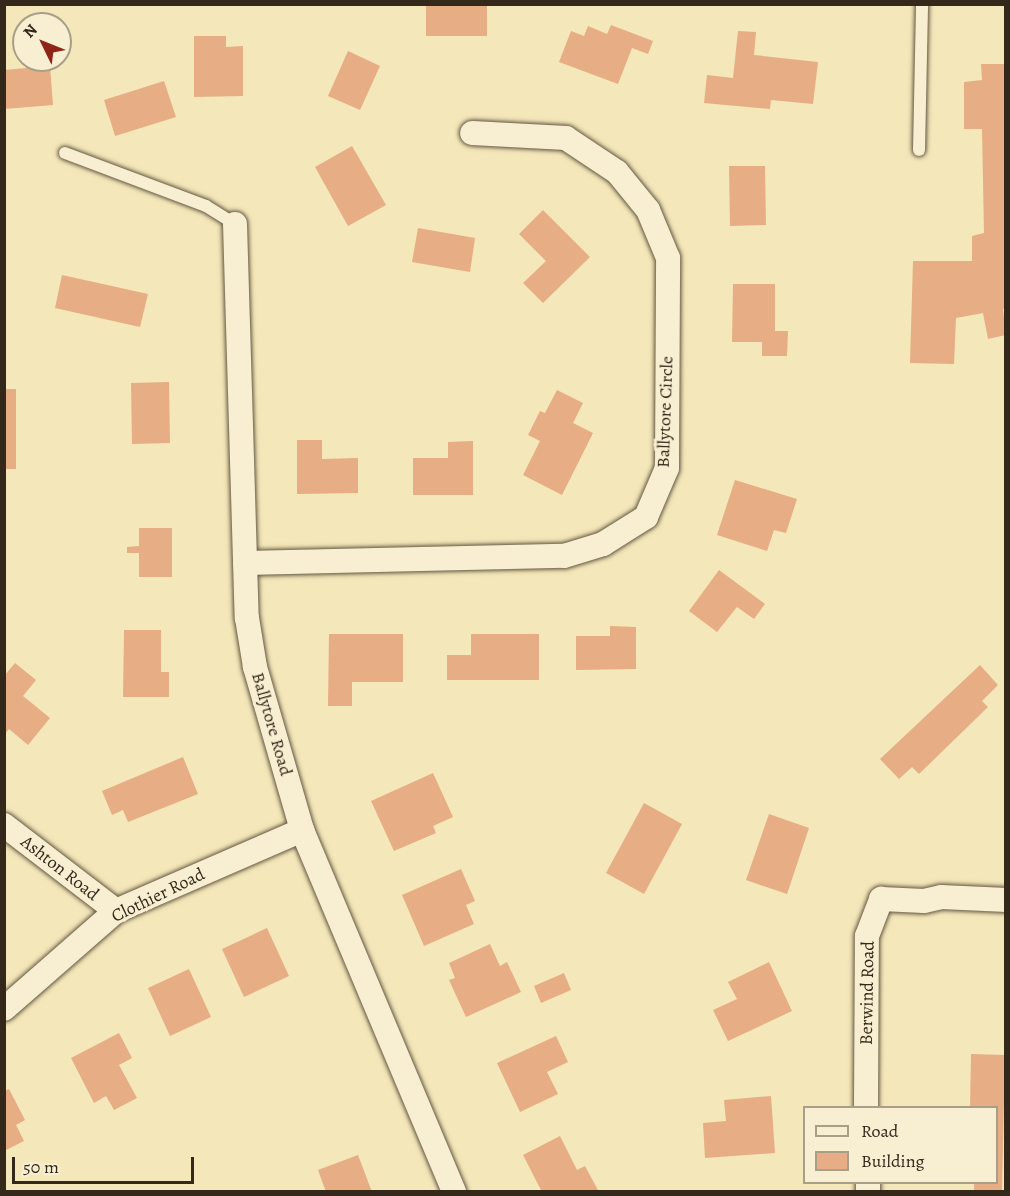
<!DOCTYPE html>
<style>
body{margin:0}
#map{position:relative;width:1010px;height:1196px;overflow:hidden;background:#f4e7b9;font-family:Alegreya,serif}
div>[style]{position:absolute}
[style*='--x']{left:calc(var(--x)*1px);top:calc(var(--y)*1px);width:calc(var(--w)*1px);rotate:calc(var(--a)*1deg)}
.building>*{inset:0;background:#e7ad84}
.roads{filter:drop-shadow(0 0 2px #635842) drop-shadow(0 0 2px #635842)}
.lane>*{height:12px;margin:-6px;padding:0 6px;transform-origin:6px;border-radius:6px;background:#f8efd2}
.street>*{height:24px;margin:-12px;padding:0 12px;transform-origin:12px;border-radius:12px;background:#f8efd2}
span{translate:-50% -50%;white-space:nowrap;text-align:center;line-height:1.15;-webkit-text-stroke:6px #f8efd2;paint-order:stroke}
.street-label{font-size:18px;color:#33281a}
.frame{position:absolute;inset:0;border:6px solid #33281a;pointer-events:none}
.legend{position:absolute;left:803px;top:1106px;width:195px;height:78px;box-sizing:border-box;background:#f8efd2;border:2px solid #a99f88;margin:0;padding:8px 10px;list-style:none;font-size:18px;color:#33281a}
.legend li{display:flex;align-items:center;gap:12px;height:30px}
.legend b{width:30px;border:2px solid #a99f88}
.north{position:absolute;left:12px;top:12px;width:60px;height:60px;box-sizing:border-box;background:#f8efd2;border:2px solid #a99f88;border-radius:50%;rotate:313deg;font-size:16px;font-weight:700;line-height:24px;text-align:center;color:#33281a}
.north::after{content:'';display:block;margin:auto;width:21px;height:27px;background:#8f2418;clip-path:polygon(50% 0,100% 100%,50% 72%,0 100%)}
.scale{position:absolute;left:12px;top:1157px;width:182px;height:27px;box-sizing:border-box;border:3px solid #33281a;border-top:0;padding-left:8px;font-size:18px;line-height:21px;white-space:nowrap;color:#33281a;-webkit-text-stroke:4px #f8efd2;paint-order:stroke}
</style>
<div id="map">
<div class="building">
<i style="clip-path:polygon(426px 4px,487px 4px,487px 36px,426px 36px)"></i>
<i style="clip-path:polygon(611px 25px,653px 41px,648px 54px,632px 48px,618px 84px,559px 62px,571px 31px,584px 36px,588px 26px,607px 34px)"></i>
<i style="clip-path:polygon(738px 31px,756px 32px,754px 55px,818px 62px,813px 104px,771px 100px,770px 109px,704px 103px,707px 75px,733px 78px)"></i>
<i style="clip-path:polygon(194px 36px,226px 36px,226px 47px,243px 46px,243px 96px,194px 97px)"></i>
<i style="clip-path:polygon(348px 51px,380px 66px,360px 110px,328px 96px)"></i>
<i style="clip-path:polygon(981px 64px,1006px 64px,1006px 308px,1003px 309px,1006px 335px,988px 339px,983px 313px,956px 318px,954px 364px,910px 363px,913px 261px,972px 261px,972px 236px,984px 233px,982px 129px,964px 129px,964px 82px,982px 80px)"></i>
<i style="clip-path:polygon(50px 66px,53px 105px,4px 109px,4px 70px)"></i>
<i style="clip-path:polygon(164px 81px,176px 117px,115px 136px,104px 100px)"></i>
<i style="clip-path:polygon(352px 146px,386px 205px,348px 226px,315px 167px)"></i>
<i style="clip-path:polygon(729px 166px,765px 166px,766px 225px,730px 226px)"></i>
<i style="clip-path:polygon(543px 210px,590px 257px,543px 303px,523px 283px,546px 261px,519px 234px)"></i>
<i style="clip-path:polygon(418px 228px,475px 238px,470px 272px,412px 262px)"></i>
<i style="clip-path:polygon(62px 275px,148px 294px,140px 327px,55px 308px)"></i>
<i style="clip-path:polygon(733px 284px,775px 284px,775px 331px,788px 331px,787px 356px,762px 356px,762px 342px,732px 342px)"></i>
<i style="clip-path:polygon(169px 382px,170px 443px,132px 444px,131px 383px)"></i>
<i style="clip-path:polygon(5px 389px,16px 389px,16px 469px,5px 469px)"></i>
<i style="clip-path:polygon(557px 390px,583px 403px,573px 423px,593px 433px,562px 495px,523px 475px,540px 441px,528px 435px,540px 411px,545px 413px)"></i>
<i style="clip-path:polygon(297px 440px,322px 440px,322px 459px,358px 458px,358px 493px,297px 494px)"></i>
<i style="clip-path:polygon(473px 441px,473px 495px,413px 495px,413px 458px,448px 458px,448px 442px)"></i>
<i style="clip-path:polygon(735px 480px,797px 499px,786px 533px,774px 530px,767px 551px,717px 535px)"></i>
<i style="clip-path:polygon(139px 528px,172px 528px,172px 577px,139px 577px,139px 553px,127px 553px,127px 547px,139px 546px)"></i>
<i style="clip-path:polygon(719px 570px,765px 604px,754px 619px,737px 607px,717px 632px,689px 611px)"></i>
<i style="clip-path:polygon(610px 626px,636px 627px,636px 669px,576px 670px,576px 636px,610px 636px)"></i>
<i style="clip-path:polygon(124px 630px,161px 630px,161px 672px,169px 672px,169px 697px,123px 697px)"></i>
<i style="clip-path:polygon(329px 634px,403px 634px,403px 682px,352px 682px,352px 706px,328px 706px)"></i>
<i style="clip-path:polygon(471px 634px,539px 634px,539px 680px,447px 680px,447px 655px,471px 655px)"></i>
<i style="clip-path:polygon(15px 663px,36px 680px,23px 696px,50px 718px,28px 745px,9px 729px,4px 735px,4px 676px)"></i>
<i style="clip-path:polygon(980px 665px,998px 685px,982px 701px,988px 707px,919px 774px,912px 767px,899px 779px,880px 759px)"></i>
<i style="clip-path:polygon(183px 757px,198px 794px,128px 822px,123px 810px,112px 815px,102px 791px)"></i>
<i style="clip-path:polygon(433px 773px,453px 817px,433px 826px,436px 833px,394px 851px,371px 801px)"></i>
<i style="clip-path:polygon(644px 803px,682px 824px,644px 894px,606px 873px)"></i>
<i style="clip-path:polygon(769px 814px,809px 828px,787px 894px,746px 880px)"></i>
<i style="clip-path:polygon(461px 869px,475px 901px,466px 905px,474px 924px,424px 946px,402px 895px)"></i>
<i style="clip-path:polygon(267px 928px,289px 976px,244px 997px,222px 949px)"></i>
<i style="clip-path:polygon(490px 944px,500px 966px,507px 962px,521px 992px,466px 1017px,449px 980px,455px 978px,449px 963px)"></i>
<i style="clip-path:polygon(769px 962px,792px 1011px,728px 1041px,713px 1010px,737px 999px,728px 982px)"></i>
<i style="clip-path:polygon(189px 969px,211px 1017px,170px 1036px,148px 988px)"></i>
<i style="clip-path:polygon(564px 973px,571px 990px,541px 1003px,534px 986px)"></i>
<i style="clip-path:polygon(119px 1033px,132px 1058px,119px 1065px,137px 1098px,114px 1110px,106px 1096px,94px 1103px,71px 1058px)"></i>
<i style="clip-path:polygon(556px 1036px,568px 1062px,547px 1072px,558px 1094px,520px 1112px,497px 1063px)"></i>
<i style="clip-path:polygon(971px 1054px,1005px 1055px,1002px 1191px,974px 1191px,974px 1182px,996px 1182px,996px 1108px,970px 1108px)"></i>
<i style="clip-path:polygon(9px 1089px,25px 1120px,16px 1125px,24px 1141px,4px 1151px,4px 1091px)"></i>
<i style="clip-path:polygon(771px 1096px,775px 1153px,705px 1158px,703px 1123px,726px 1121px,724px 1100px)"></i>
<i style="clip-path:polygon(560px 1136px,577px 1170px,585px 1166px,599px 1192px,542px 1192px,523px 1155px)"></i>
<i style="clip-path:polygon(358px 1155px,372px 1192px,326px 1192px,318px 1170px)"></i>
</div>
<div class="roads">
<div class="lane">
<i style="--x:919;--y:150;--w:146;--a:-88.8"></i>
<i style="--x:65;--y:153;--w:151;--a:20.6"></i>
<i style="--x:206;--y:206;--w:34;--a:32"></i>
</div>
<div class="street">
<i style="--x:235;--y:224;--w:394;--a:88.3"></i>
<i style="--x:247;--y:618;--w:50;--a:80.7"></i>
<i style="--x:255;--y:667;--w:170;--a:73.9"></i>
<i style="--x:302;--y:830;--w:393;--a:67.2"></i>
<i style="--x:245;--y:563;--w:319;--a:-1.3"></i>
<i style="--x:564;--y:556;--w:41;--a:-17.1"></i>
<i style="--x:603;--y:544;--w:51;--a:-32.1"></i>
<i style="--x:646;--y:517;--w:53;--a:-66.8"></i>
<i style="--x:667;--y:468;--w:210;--a:-89.7"></i>
<i style="--x:668;--y:258;--w:52;--a:-112.6"></i>
<i style="--x:648;--y:210;--w:49;--a:-129.2"></i>
<i style="--x:617;--y:172;--w:61;--a:-146.3"></i>
<i style="--x:566;--y:138;--w:94;--a:-177"></i>
<i style="--x:4;--y:825;--w:141;--a:37.5"></i>
<i style="--x:4;--y:1009;--w:149;--a:-41.2"></i>
<i style="--x:116;--y:911;--w:203;--a:-23.5"></i>
<i style="--x:866;--y:1108;--w:172;--a:-89.7"></i>
<i style="--x:867;--y:936;--w:40;--a:-69"></i>
<i style="--x:881;--y:899;--w:43;--a:2.7"></i>
<i style="--x:924;--y:901;--w:18;--a:-13"></i>
<i style="--x:942;--y:897;--w:64;--a:2.7"></i>
<i style="--x:868;--y:1182;--w:10;--a:90"></i>
</div>
</div>
<div class="street-label">
<span style="left:665px;top:412px;rotate:-88deg">Ballytore Circle</span>
<span style="left:272px;top:724px;rotate:74deg">Ballytore Road</span>
<span style="left:60px;top:868px;rotate:38deg">Ashton Road</span>
<span style="left:158px;top:895px;rotate:-26deg">Clothier Road</span>
<span style="left:867px;top:993px;rotate:-89deg">Berwind Road</span>
</div>
<div class="frame"></div>
<ul class="legend">
<li><b style="height:8px;background:#f8efd2"></b>Road</li>
<li><b style="height:16px;background:#e7ad84"></b>Building</li>
</ul>
<div class="north">N</div>
<div class="scale">50 m</div>
</div>
